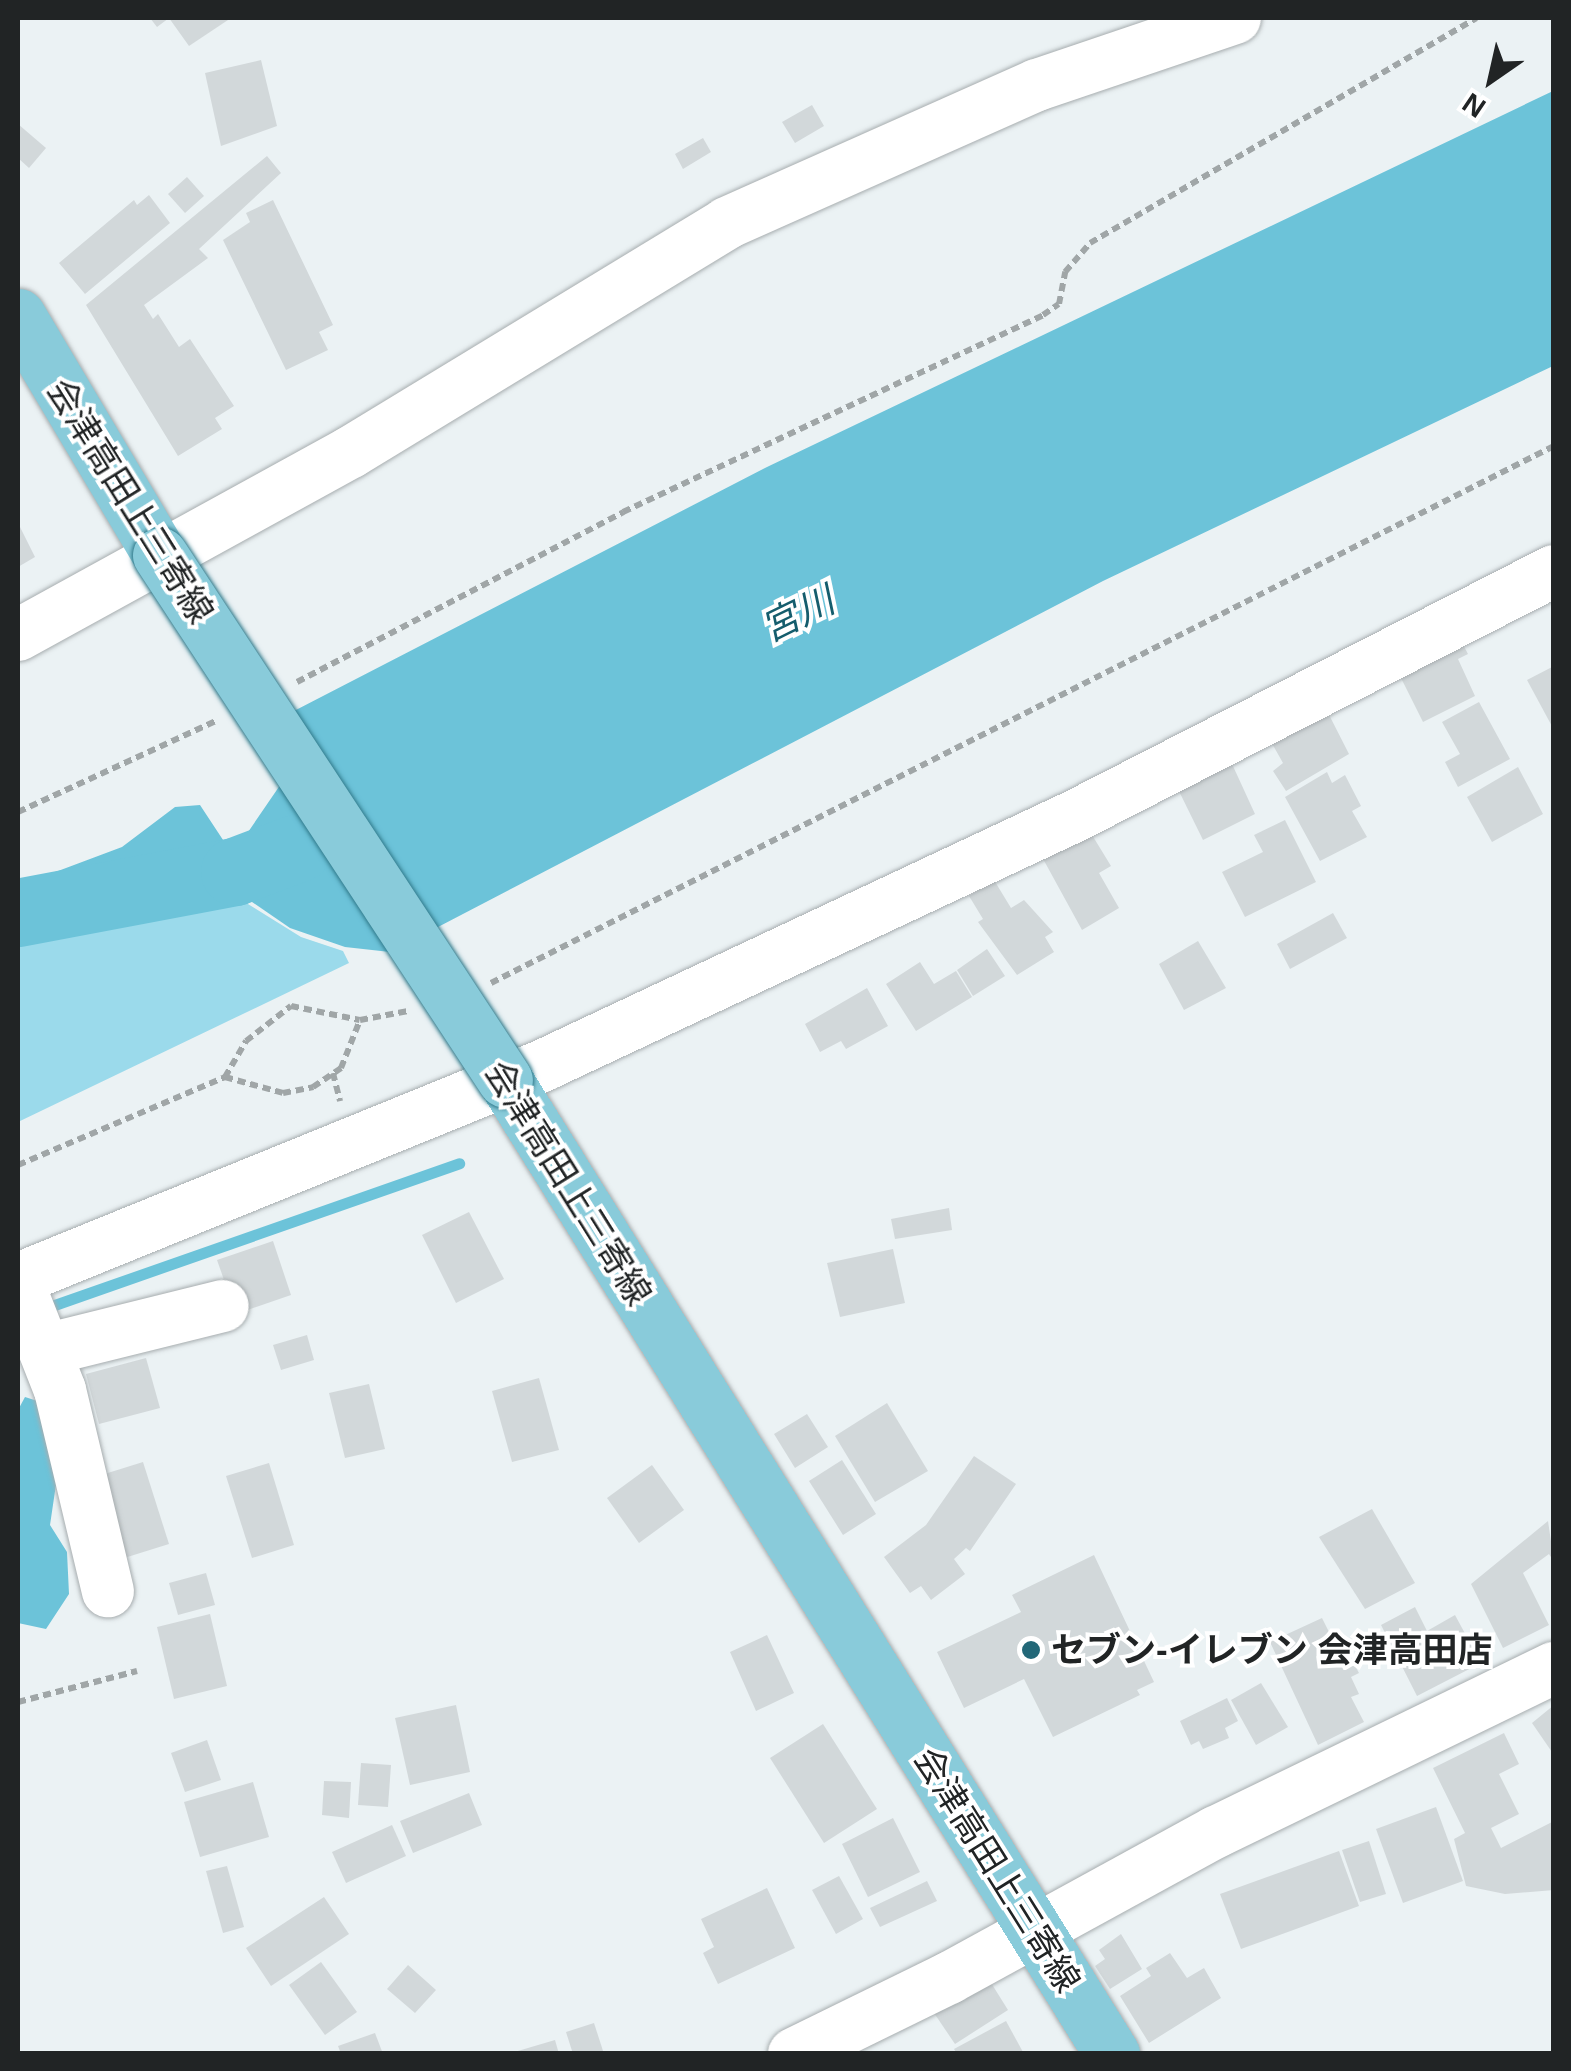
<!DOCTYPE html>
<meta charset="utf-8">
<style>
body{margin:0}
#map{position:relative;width:1571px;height:2071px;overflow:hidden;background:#ebf2f4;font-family:Helvetica,"Noto Sans JP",sans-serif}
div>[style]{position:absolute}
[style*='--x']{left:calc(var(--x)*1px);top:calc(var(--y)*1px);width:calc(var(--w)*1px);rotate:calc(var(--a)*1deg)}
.green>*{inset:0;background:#9bdaeb}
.water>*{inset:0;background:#6cc3d9}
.stream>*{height:11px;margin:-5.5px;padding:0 5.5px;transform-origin:5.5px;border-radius:5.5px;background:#6cc3d9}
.river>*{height:68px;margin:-34px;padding:0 34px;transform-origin:34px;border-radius:34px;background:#6cc3d9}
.building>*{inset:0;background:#d2d8da}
.path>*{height:6px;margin-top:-3px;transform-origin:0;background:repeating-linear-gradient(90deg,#a0a6a7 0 8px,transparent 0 13px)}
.roads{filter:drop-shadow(0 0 2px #a7adaf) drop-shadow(0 0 2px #a7adaf)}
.minor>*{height:52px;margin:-26px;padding:0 26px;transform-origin:26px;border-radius:26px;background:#fff}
.major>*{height:55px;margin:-27.5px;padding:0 27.5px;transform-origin:27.5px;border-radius:27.5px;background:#89cbda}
.bridges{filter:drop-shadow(0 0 2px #317a8b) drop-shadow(0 0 2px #317a8b)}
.major-bridge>*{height:55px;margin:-27.5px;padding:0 27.5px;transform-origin:27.5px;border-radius:27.5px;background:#89cbda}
.dots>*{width:28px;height:28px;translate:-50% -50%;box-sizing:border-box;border:5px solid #fff;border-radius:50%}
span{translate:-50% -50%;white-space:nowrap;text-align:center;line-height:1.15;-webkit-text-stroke:8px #fff;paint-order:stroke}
.street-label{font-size:35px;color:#212425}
.poi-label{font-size:35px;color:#212425;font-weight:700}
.left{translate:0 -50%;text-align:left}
.water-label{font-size:38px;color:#155d6d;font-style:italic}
.frame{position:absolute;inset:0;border:20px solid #212425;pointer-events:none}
.north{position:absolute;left:1441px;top:30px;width:100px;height:100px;-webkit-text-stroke:8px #fff;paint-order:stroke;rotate:214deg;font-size:28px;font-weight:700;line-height:40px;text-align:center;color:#212425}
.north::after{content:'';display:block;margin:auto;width:35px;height:45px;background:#212425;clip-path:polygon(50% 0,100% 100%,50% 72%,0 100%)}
</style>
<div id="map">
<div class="green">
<i style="clip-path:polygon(180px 870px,198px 873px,301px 937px,343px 951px,349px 963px,18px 1122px,18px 940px)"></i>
</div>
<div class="water">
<i style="clip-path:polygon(1553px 91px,1553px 366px,1103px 581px,390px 952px,345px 947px,290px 928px,194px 862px,173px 865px,18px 937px,18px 886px,122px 847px,175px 807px,200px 805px,227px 846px,244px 838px,285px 778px,292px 712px,767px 467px)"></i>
<i style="clip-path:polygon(25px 1397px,50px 1405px,62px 1444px,50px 1525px,67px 1552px,69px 1594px,46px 1629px,18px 1623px,18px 1410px)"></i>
</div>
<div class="stream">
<i style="--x:43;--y:1309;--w:441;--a:-19.3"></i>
</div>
<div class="river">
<i style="--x:18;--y:913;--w:221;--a:-10.7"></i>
<i style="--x:235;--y:872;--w:68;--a:-20.6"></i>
</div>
<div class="building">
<i style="clip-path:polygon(150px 18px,231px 18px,189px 46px,169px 18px,157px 27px)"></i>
<i style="clip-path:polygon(261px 60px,277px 126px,221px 146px,205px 73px)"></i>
<i style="clip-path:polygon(812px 105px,824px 126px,795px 143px,782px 122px)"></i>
<i style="clip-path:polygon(18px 124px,46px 148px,29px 168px,18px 158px)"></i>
<i style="clip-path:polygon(703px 138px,711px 152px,683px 169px,675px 154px)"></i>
<i style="clip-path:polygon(267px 156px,281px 173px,199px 249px,208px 258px,144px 305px,153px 319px,158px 314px,179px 347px,190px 339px,234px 406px,215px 418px,222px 429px,178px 456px,86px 305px)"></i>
<i style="clip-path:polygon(187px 177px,204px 196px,185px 213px,168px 194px)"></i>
<i style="clip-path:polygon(149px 195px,170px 223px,85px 294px,59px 263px,134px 200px,137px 205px)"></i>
<i style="clip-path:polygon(273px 200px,333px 325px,319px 332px,328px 350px,286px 370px,223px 240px,250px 222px,246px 213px)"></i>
<i style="clip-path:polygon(18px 523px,35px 557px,18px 567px)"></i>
<i style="clip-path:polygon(1458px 635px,1468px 654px,1458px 659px,1475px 696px,1423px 722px,1391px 658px)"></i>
<i style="clip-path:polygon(1554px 666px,1554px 730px,1527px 680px)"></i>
<i style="clip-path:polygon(1322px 701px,1349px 754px,1286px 791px,1273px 771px,1283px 763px,1265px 731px)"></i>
<i style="clip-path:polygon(1479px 702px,1510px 759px,1458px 787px,1445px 762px,1460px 754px,1442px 722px)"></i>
<i style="clip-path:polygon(1227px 753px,1255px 814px,1203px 840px,1173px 779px)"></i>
<i style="clip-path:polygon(1518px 767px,1543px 814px,1492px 842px,1467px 797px)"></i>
<i style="clip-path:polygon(1327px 772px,1332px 783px,1345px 775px,1361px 806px,1352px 811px,1367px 837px,1320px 861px,1285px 797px)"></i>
<i style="clip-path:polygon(1285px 820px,1316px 882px,1245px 917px,1222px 872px,1263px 852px,1254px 835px)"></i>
<i style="clip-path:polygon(1089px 830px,1111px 866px,1099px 873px,1119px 908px,1082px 930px,1042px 857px)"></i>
<i style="clip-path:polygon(994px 880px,1011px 908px,1024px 900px,1053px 932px,1045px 937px,1054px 952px,1017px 975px,978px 922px,983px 919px,969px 896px)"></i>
<i style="clip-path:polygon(1333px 913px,1347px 938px,1290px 969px,1277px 944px)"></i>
<i style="clip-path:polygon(1198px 941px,1226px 988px,1184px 1010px,1159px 964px)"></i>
<i style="clip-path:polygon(987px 949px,1005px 976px,973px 996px,957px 970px)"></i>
<i style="clip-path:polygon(920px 962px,934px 984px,956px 971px,972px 997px,916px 1031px,886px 984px)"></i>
<i style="clip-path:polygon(867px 988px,888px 1026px,846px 1049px,841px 1041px,820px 1052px,805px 1024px)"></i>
<i style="clip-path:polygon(949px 1208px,952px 1230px,895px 1239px,891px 1219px)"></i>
<i style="clip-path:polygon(469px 1212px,504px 1279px,456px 1303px,422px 1235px)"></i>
<i style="clip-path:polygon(273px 1241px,291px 1295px,236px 1314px,217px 1260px)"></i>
<i style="clip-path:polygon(893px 1249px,905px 1303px,840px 1317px,827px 1263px)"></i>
<i style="clip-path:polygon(307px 1335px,314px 1360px,281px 1370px,273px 1345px)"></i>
<i style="clip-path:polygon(146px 1358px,160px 1408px,99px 1424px,86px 1374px)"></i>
<i style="clip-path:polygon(539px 1378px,559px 1450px,512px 1462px,492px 1391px)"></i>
<i style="clip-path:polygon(369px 1384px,385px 1449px,345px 1458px,329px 1393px)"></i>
<i style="clip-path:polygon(887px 1403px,928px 1471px,875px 1502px,835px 1436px)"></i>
<i style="clip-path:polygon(807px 1414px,828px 1447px,795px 1468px,774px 1434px)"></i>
<i style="clip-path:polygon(974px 1456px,1016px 1484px,970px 1551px,966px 1548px,954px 1559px,965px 1574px,931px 1600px,921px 1586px,910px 1593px,884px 1557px,926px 1525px)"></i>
<i style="clip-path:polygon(842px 1460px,876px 1514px,843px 1535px,809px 1481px)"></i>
<i style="clip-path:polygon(143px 1462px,169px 1544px,121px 1559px,95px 1477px)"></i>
<i style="clip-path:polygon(269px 1463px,294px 1545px,252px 1558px,226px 1476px)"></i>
<i style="clip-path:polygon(652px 1465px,684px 1510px,639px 1543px,607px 1498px)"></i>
<i style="clip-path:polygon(1372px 1509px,1415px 1583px,1365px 1609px,1319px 1537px)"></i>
<i style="clip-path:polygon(1548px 1521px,1554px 1562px,1549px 1554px,1523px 1573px,1549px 1625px,1503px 1648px,1471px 1584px)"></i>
<i style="clip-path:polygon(1094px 1555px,1154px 1682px,1137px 1690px,1140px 1695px,1053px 1737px,1024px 1679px,964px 1708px,937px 1652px,1021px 1612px,1012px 1595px)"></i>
<i style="clip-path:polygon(206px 1573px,215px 1605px,178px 1615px,169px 1583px)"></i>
<i style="clip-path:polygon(1415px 1607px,1427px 1631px,1455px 1615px,1481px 1663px,1417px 1696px,1381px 1625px)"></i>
<i style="clip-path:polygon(210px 1614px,227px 1686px,174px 1699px,157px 1627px)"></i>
<i style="clip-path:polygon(1322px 1618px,1341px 1656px,1348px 1653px,1359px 1673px,1351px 1677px,1359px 1694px,1351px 1697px,1364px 1722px,1318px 1745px,1270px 1642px)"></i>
<i style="clip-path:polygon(767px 1635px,794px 1693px,756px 1711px,730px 1652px)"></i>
<i style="clip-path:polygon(1261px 1683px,1288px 1727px,1256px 1745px,1231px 1700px)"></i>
<i style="clip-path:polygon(1227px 1698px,1238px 1721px,1225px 1728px,1229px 1738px,1203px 1749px,1199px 1741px,1191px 1745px,1180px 1721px)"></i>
<i style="clip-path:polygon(456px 1705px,470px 1772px,410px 1785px,395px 1718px)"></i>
<i style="clip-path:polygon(1554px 1705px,1554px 1755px,1532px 1723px)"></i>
<i style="clip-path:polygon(823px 1724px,877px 1809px,824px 1843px,770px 1758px)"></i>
<i style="clip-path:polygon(1504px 1733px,1519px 1764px,1499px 1774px,1519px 1814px,1491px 1828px,1501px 1848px,1554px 1821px,1554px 1890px,1505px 1894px,1466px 1886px,1454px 1839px,1465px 1833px,1433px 1768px)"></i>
<i style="clip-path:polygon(207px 1740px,221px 1780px,185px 1792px,171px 1753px)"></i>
<i style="clip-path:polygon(361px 1763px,391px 1765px,388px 1807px,358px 1805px)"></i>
<i style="clip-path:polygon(324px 1781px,351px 1782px,349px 1818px,322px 1815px)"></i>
<i style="clip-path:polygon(253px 1782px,269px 1837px,200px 1857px,184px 1802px)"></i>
<i style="clip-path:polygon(469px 1793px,482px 1825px,413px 1853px,400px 1821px)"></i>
<i style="clip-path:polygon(1436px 1807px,1463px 1881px,1403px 1903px,1376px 1829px)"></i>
<i style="clip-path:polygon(893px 1818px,920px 1872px,868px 1897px,842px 1844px)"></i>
<i style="clip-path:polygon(392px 1825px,406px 1856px,346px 1883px,332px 1852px)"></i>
<i style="clip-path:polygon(1369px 1841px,1386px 1894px,1360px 1902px,1342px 1850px)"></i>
<i style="clip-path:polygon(1339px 1851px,1359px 1906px,1241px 1949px,1220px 1894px)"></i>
<i style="clip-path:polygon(227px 1866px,244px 1927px,223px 1933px,206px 1871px)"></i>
<i style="clip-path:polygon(839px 1876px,863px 1919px,836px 1934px,812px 1890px)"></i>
<i style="clip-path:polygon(927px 1881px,937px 1901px,880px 1927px,870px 1908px)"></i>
<i style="clip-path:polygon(767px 1888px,795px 1948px,718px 1984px,703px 1953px,714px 1947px,701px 1919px)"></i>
<i style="clip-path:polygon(324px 1897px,349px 1934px,271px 1986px,246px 1948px)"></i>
<i style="clip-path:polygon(1121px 1934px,1142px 1969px,1110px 1989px,1095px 1966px,1105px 1959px,1099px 1950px)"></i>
<i style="clip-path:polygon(1170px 1953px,1187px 1978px,1204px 1968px,1221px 1998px,1149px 2043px,1120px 1996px,1151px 1976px,1146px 1968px)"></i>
<i style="clip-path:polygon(321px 1962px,357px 2012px,325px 2035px,289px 1985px)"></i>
<i style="clip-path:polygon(408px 1965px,436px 1990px,415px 2013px,387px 1989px)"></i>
<i style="clip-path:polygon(988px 1978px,1008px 2010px,955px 2044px,934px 2013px)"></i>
<i style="clip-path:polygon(1006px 2021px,1024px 2054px,957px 2054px,954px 2049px)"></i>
<i style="clip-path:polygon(594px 2023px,604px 2054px,573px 2054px,566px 2032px)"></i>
<i style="clip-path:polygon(375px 2033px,383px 2054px,341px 2054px,338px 2046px)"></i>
<i style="clip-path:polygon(555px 2040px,559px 2054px,511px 2054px,511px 2053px)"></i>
</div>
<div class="path">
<i style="--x:297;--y:682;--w:368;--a:-27.5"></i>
<i style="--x:623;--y:512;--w:464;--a:-25.1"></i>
<i style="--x:1043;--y:315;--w:19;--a:-35"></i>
<i style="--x:1059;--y:304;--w:33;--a:-79"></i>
<i style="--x:1065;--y:272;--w:38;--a:-49"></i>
<i style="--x:1090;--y:243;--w:447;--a:-30.2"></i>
<i style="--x:18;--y:812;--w:220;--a:-24.7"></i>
<i style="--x:491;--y:983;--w:1191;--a:-26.8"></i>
<i style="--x:333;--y:1073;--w:29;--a:76"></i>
<i style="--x:225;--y:1077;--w:60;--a:15.4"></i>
<i style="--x:283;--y:1093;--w:31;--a:-11"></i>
<i style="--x:313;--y:1087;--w:34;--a:-34"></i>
<i style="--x:341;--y:1068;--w:52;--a:-68.4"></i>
<i style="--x:18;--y:1165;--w:225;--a:-23"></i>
<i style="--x:225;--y:1077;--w:42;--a:-59.7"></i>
<i style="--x:246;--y:1041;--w:57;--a:-37.9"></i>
<i style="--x:291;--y:1006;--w:70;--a:11.5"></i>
<i style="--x:360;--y:1020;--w:49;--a:-10.6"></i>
<i style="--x:18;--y:1702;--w:123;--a:-14.6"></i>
</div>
<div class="roads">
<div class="minor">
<i style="--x:18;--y:635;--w:380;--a:-28.8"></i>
<i style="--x:351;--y:452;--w:440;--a:-31.3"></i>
<i style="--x:727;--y:223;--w:339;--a:-24"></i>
<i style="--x:1037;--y:85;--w:209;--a:-18.7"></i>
<i style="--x:18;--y:1279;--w:566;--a:-22.12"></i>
<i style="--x:542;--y:1066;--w:589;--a:-25.13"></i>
<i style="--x:1075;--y:816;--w:538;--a:-27.09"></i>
<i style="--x:18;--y:1283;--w:115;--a:68.6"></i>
<i style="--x:60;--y:1390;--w:207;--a:76.6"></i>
<i style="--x:45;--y:1350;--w:183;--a:-13.9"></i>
<i style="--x:794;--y:2054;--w:173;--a:-26.1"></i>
<i style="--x:949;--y:1978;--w:304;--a:-28.7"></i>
<i style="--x:1216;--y:1832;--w:376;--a:-25.9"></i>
</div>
<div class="major">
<i style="--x:18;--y:316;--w:278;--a:59.3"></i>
<i style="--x:505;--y:1080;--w:1148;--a:58.07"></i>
</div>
</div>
<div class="bridges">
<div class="major-bridge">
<i style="--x:160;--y:555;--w:628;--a:56.69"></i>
</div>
</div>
<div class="dots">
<i style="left:1031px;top:1650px;background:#236878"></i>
</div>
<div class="street-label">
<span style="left:130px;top:501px;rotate:58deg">会津高田上三寄線</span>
<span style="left:568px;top:1183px;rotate:58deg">会津高田上三寄線</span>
<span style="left:997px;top:1870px;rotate:58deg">会津高田上三寄線</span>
</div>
<div class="poi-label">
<span class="left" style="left:1051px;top:1650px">セブン-イレブン 会津高田店</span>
</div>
<div class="water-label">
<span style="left:798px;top:615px;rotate:-26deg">宮川</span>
</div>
<div class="frame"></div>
<div class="north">N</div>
</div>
